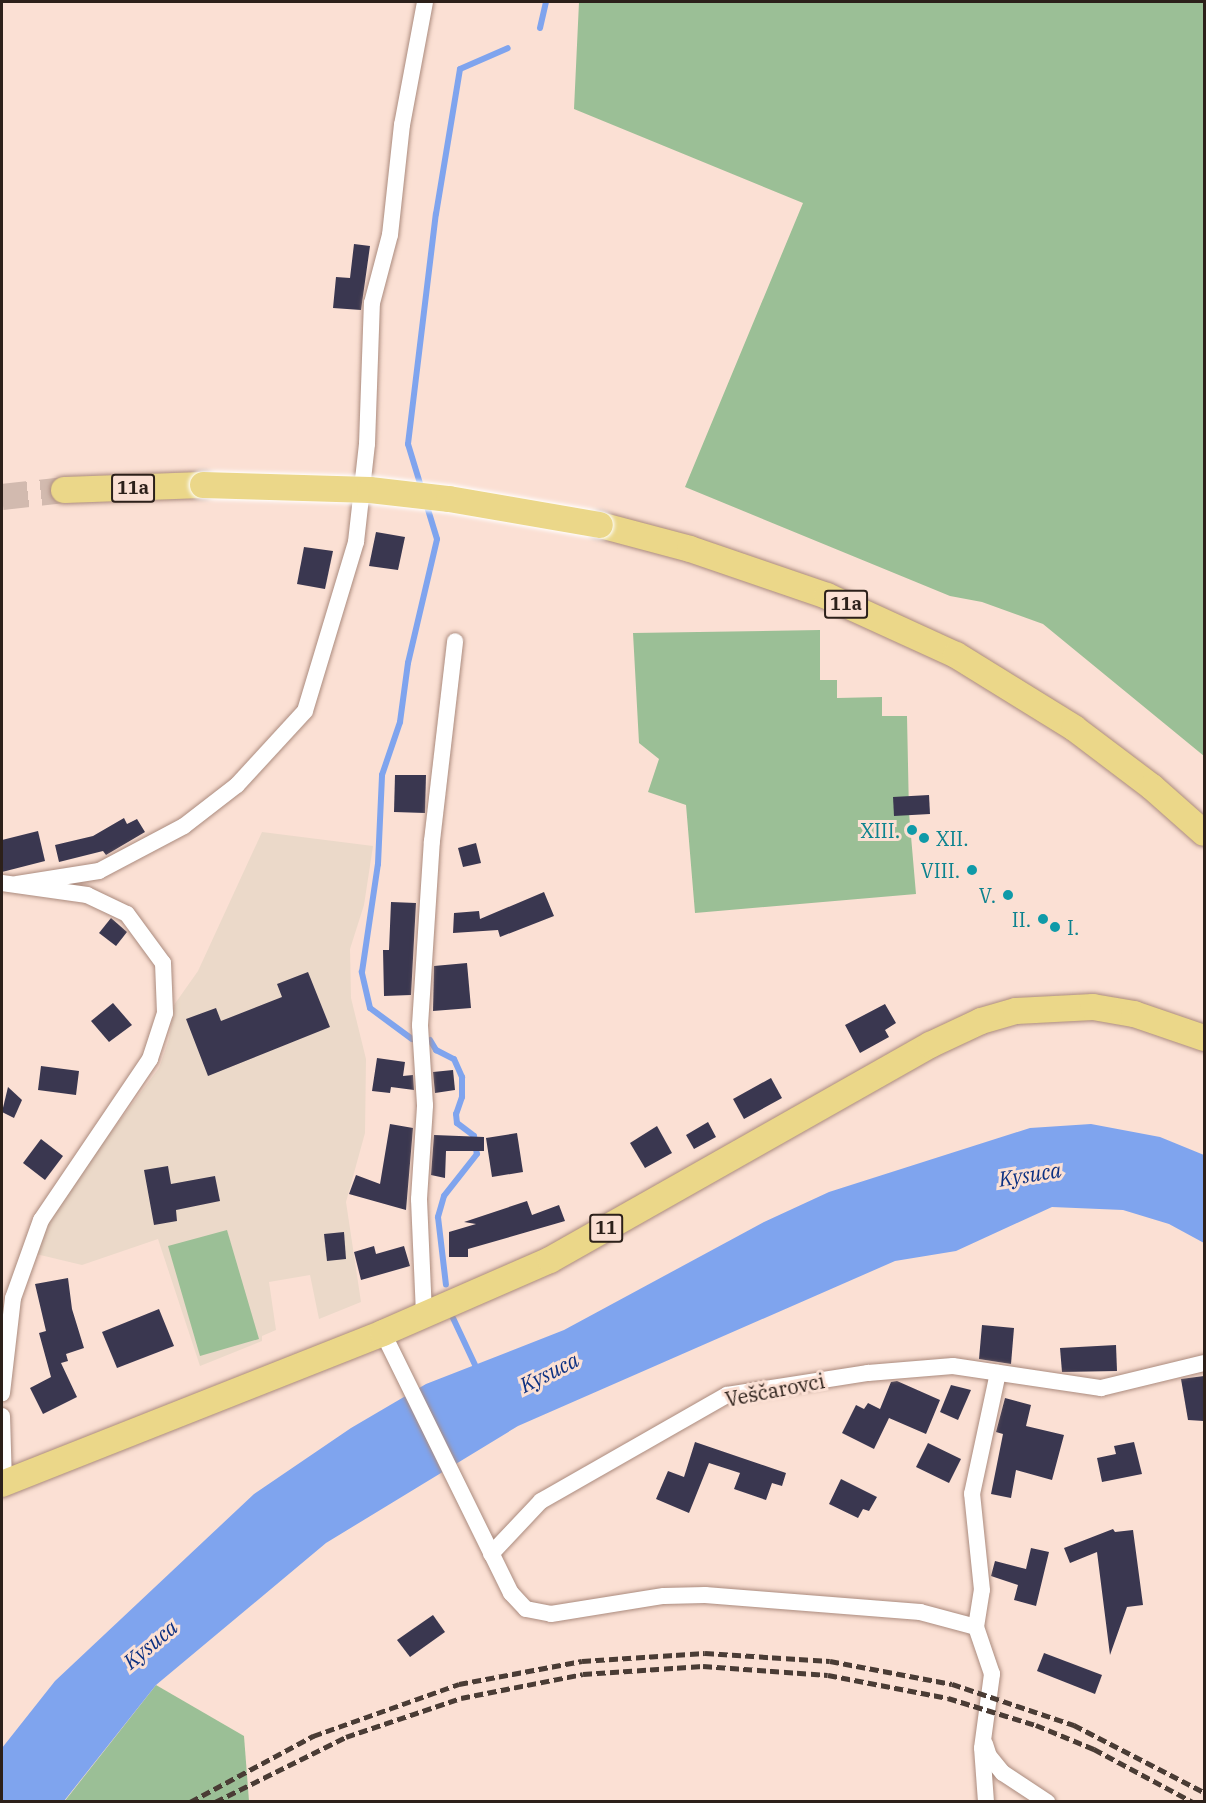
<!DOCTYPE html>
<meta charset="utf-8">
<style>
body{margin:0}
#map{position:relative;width:1206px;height:1803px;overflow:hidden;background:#fbe0d4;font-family:"IBM Plex Serif",serif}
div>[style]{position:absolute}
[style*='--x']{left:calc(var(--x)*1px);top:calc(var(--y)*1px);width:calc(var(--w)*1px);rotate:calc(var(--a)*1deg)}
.education>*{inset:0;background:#ebd9c9}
.green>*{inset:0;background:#9bbf96}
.water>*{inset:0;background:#7fa4ee}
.stream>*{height:6px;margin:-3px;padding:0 3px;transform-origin:3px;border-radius:3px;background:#7fa4ee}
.building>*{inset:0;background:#3a3750}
.primary-tunnel>*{height:26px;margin-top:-13px;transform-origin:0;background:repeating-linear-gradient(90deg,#d2baaf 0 26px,transparent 0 39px)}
.roads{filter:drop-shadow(0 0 2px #ab8b7e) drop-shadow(0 0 2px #ab8b7e)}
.minor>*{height:16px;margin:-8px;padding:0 8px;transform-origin:8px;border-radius:8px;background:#fff}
.primary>*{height:26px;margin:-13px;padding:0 13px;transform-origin:13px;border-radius:13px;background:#ebd789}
.rail>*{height:4.5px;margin-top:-2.25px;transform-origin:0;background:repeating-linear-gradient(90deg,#4a3c35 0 9px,transparent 0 13.5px)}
.bridges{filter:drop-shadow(0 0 2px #fff) drop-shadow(0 0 2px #fff)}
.primary-bridge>*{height:26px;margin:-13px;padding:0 13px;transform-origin:13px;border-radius:13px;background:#ebd789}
.dots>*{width:16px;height:16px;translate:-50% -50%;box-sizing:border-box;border:3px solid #fbe0d4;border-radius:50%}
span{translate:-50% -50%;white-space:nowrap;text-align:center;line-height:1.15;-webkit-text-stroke:6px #fbe0d4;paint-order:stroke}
.shield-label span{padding:2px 4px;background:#fbe0d4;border:2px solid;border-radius:4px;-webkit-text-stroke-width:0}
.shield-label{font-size:18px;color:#2c201a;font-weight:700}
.culture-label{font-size:20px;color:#0d838f}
.right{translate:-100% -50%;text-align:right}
.left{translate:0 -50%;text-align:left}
.street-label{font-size:20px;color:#2c201a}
.water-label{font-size:21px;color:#0b2f81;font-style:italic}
.frame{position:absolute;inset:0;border:3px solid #2c201a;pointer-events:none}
</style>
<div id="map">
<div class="education">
<i style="clip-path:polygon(262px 832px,373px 846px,364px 905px,350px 949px,351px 998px,366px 1059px,365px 1133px,346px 1202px,361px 1302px,319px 1319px,310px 1275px,269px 1282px,276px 1330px,262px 1336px,262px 1341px,200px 1366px,158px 1239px,82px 1265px,36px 1254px,46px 1228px,91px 1159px,159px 1068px,169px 1039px,174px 1005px,198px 971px)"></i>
</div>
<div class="green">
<i style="clip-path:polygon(579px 2px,1204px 2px,1204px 756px,1043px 624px,982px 602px,950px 596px,685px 487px,803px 203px,574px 109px)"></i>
<i style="clip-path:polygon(820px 630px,820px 680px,837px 680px,837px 698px,882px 697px,882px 716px,907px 716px,909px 813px,916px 894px,695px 913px,686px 805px,648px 792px,659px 759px,639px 743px,633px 633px)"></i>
<i style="clip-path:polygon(227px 1230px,259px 1339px,200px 1356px,168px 1246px)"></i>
<i style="clip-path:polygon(156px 1685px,244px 1736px,249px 1801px,64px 1802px)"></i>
</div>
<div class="water">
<i style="clip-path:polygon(1091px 1124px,1160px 1137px,1204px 1155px,1204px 1243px,1169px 1224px,1123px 1210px,1052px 1207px,956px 1251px,895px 1261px,518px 1426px,326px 1543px,156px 1685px,64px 1801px,2px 1801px,2px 1748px,55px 1681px,254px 1494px,351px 1428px,426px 1384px,564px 1330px,764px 1222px,829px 1192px,1030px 1128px)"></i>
</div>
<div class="stream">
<i style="--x:540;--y:28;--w:27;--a:-77"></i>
<i style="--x:422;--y:490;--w:48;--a:-106.9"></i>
<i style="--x:408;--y:444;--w:232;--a:-83.1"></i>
<i style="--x:436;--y:214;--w:147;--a:-80.6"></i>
<i style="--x:460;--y:69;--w:52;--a:-23.6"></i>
<i style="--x:412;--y:1039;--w:52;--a:-143.6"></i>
<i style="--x:370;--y:1008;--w:37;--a:-103"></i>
<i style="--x:362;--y:972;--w:109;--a:-81.6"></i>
<i style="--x:378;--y:864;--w:89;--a:-87.4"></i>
<i style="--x:382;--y:775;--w:56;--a:-71.2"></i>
<i style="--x:400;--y:722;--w:60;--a:-82.3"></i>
<i style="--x:408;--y:663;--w:127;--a:-76.8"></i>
<i style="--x:437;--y:539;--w:39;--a:-107"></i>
<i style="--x:430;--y:1040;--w:12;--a:59"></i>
<i style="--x:436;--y:1050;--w:20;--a:27"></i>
<i style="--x:454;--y:1059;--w:20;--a:66"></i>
<i style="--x:462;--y:1077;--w:20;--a:90"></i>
<i style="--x:462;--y:1097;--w:18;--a:109"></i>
<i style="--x:456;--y:1114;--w:9;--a:84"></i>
<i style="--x:457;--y:1123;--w:21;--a:37"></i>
<i style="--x:474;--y:1136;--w:18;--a:81"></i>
<i style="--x:477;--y:1154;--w:53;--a:128.2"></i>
<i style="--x:444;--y:1196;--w:22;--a:106"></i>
<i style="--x:438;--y:1217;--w:68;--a:83.3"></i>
<i style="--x:453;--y:1318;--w:56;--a:64.8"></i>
</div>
<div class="building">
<i style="clip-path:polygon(354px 244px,370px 246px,361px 310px,333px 308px,336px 277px,350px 278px)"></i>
<i style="clip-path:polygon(376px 532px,405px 537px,398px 570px,369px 566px)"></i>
<i style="clip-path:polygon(304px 547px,333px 551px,325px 589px,297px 584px)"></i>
<i style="clip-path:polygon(395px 775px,426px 775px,425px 813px,394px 812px)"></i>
<i style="clip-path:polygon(929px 795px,930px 814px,894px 816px,893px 797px)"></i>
<i style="clip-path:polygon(124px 818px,127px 824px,137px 819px,145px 832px,106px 855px,103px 851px,59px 862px,55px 845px,93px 836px)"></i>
<i style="clip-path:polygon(38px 831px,45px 861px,2px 872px,2px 840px)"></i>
<i style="clip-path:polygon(476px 843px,481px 863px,463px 867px,458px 848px)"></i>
<i style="clip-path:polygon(544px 892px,554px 916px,500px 937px,498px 930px,453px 933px,454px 913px,479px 911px,480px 919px)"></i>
<i style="clip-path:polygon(391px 902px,416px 903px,411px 995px,384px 996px,383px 950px,389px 950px)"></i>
<i style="clip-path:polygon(111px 918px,127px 932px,116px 946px,99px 933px)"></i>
<i style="clip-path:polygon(467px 963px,471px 1008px,433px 1011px,434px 966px)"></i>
<i style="clip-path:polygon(308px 972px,330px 1027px,208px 1076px,186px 1019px,216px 1008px,221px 1021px,282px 997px,277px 984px)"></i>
<i style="clip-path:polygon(113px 1003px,132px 1025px,109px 1042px,91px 1021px)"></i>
<i style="clip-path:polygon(885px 1004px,896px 1023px,885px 1030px,889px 1037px,860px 1053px,845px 1025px)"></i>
<i style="clip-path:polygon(377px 1058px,405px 1062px,403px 1076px,413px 1075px,414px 1090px,391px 1087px,390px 1093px,372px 1091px)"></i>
<i style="clip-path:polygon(41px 1066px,79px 1071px,76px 1095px,38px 1090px)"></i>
<i style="clip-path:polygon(453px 1070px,455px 1090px,435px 1093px,433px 1072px)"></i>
<i style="clip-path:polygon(771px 1078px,782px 1098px,744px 1119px,733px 1099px)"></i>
<i style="clip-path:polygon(8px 1087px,22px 1100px,14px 1118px,2px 1112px)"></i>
<i style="clip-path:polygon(708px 1122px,716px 1137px,694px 1149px,686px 1135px)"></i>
<i style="clip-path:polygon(390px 1124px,413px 1128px,406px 1210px,349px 1194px,356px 1175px,380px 1184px)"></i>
<i style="clip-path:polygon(657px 1126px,672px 1153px,645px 1168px,630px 1143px)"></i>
<i style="clip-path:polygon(517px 1133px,523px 1172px,492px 1177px,486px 1138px)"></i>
<i style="clip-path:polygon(434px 1135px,484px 1137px,484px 1151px,446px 1151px,445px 1178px,431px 1175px)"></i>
<i style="clip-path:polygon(41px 1139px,63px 1156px,45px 1180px,23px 1163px)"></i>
<i style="clip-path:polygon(168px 1166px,171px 1184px,215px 1176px,220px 1201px,176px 1210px,177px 1221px,154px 1225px,144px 1170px)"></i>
<i style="clip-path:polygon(527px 1201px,532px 1215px,559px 1205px,565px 1221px,468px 1249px,468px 1257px,449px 1257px,449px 1232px,476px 1224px,464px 1222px)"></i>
<i style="clip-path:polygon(344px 1232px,346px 1259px,327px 1261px,324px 1234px)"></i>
<i style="clip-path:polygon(374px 1246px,376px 1254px,404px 1246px,410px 1266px,361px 1280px,354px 1252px)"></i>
<i style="clip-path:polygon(68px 1278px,72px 1309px,84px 1348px,66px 1354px,68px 1361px,61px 1363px,77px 1397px,43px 1414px,30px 1388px,51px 1377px,39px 1333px,46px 1331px,35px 1284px)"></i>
<i style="clip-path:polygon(159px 1309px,174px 1346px,117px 1368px,102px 1332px)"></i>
<i style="clip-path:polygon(982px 1325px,1014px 1328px,1011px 1364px,979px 1359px)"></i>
<i style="clip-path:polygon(1116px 1345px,1117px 1371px,1062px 1372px,1060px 1348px)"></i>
<i style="clip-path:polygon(1204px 1376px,1204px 1421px,1188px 1420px,1181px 1379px)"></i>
<i style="clip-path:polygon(897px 1381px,940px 1400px,926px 1434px,889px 1418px,874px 1449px,842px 1433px,856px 1405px,864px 1409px,868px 1403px,880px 1409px,891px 1382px)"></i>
<i style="clip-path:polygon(951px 1385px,971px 1390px,958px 1420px,940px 1412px)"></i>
<i style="clip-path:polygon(1005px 1398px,1031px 1405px,1026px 1426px,1064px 1435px,1052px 1480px,1016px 1470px,1011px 1498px,991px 1494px,1003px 1434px,996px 1432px)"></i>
<i style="clip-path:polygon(695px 1442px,786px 1473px,782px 1486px,772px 1483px,766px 1500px,734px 1489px,740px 1473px,709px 1463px,689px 1513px,656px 1499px,668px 1471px,684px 1477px)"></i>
<i style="clip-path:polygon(1134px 1442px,1142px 1474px,1102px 1482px,1097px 1458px,1116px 1454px,1114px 1446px)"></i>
<i style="clip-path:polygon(928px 1443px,961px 1459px,949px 1483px,916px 1467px)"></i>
<i style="clip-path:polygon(841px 1479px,877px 1497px,869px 1511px,863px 1509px,858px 1518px,829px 1504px)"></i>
<i style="clip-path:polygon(1113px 1529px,1115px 1532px,1133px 1530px,1143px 1605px,1127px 1607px,1110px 1655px,1097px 1552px,1070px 1563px,1064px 1548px)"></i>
<i style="clip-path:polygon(1031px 1548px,1049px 1552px,1036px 1606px,1014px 1600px,1018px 1585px,991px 1576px,995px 1561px,1026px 1569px)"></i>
<i style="clip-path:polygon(433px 1615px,445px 1632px,410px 1657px,397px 1640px)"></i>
<i style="clip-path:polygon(1044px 1653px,1102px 1675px,1095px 1694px,1037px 1671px)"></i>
</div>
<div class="primary-tunnel">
<i style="--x:2;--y:497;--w:62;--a:-6.4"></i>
</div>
<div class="roads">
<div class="minor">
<i style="--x:2;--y:883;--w:86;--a:8"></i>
<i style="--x:87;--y:895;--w:44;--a:25.4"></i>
<i style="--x:127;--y:914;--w:61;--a:53.7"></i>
<i style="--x:163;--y:963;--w:50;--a:87.7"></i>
<i style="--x:165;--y:1013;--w:48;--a:108.1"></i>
<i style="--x:150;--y:1059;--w:194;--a:124.1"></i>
<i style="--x:41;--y:1220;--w:83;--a:109.7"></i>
<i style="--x:13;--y:1298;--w:96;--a:96.6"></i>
<i style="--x:17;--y:884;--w:83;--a:-9"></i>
<i style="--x:99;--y:871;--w:96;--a:-27.9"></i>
<i style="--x:184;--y:826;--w:67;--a:-37.7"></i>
<i style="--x:237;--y:785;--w:100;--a:-47.4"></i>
<i style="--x:305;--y:711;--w:177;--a:-73.2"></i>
<i style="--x:356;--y:542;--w:99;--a:-83.6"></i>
<i style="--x:367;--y:444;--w:141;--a:-88"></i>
<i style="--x:372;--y:303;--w:70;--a:-75.2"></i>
<i style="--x:390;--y:235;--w:111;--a:-83.8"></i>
<i style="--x:402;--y:125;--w:125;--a:-79.4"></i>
<i style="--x:424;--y:1314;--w:115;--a:-92.5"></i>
<i style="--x:419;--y:1199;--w:94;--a:-86.3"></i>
<i style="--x:425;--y:1105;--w:80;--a:-93.6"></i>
<i style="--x:420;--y:1025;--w:184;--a:-86.3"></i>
<i style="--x:432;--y:841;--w:201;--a:-83.4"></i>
<i style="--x:383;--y:1333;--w:290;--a:63.8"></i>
<i style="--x:511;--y:1593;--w:22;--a:47"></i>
<i style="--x:526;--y:1609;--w:25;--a:11"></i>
<i style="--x:551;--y:1614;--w:114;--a:-9.1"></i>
<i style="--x:664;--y:1596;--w:41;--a:-1.4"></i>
<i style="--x:705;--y:1595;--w:216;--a:4.5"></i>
<i style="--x:920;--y:1612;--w:58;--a:15"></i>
<i style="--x:2;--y:1416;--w:67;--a:88.3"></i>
<i style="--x:491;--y:1554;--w:73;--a:-46.7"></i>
<i style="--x:541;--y:1501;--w:214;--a:-29.7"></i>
<i style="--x:727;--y:1395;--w:143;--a:-8.9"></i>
<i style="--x:868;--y:1373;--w:85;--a:-4.7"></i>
<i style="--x:953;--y:1366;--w:150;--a:8.5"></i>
<i style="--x:1101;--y:1388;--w:106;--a:-13.6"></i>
<i style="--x:985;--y:1744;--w:13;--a:72"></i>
<i style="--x:989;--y:1756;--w:22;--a:51"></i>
<i style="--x:1003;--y:1773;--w:53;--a:33.4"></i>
<i style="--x:986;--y:1802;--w:54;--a:-94.2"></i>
<i style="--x:982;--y:1748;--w:75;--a:-82.3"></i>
<i style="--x:992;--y:1674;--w:50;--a:-108.8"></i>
<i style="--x:976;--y:1627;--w:37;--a:-81"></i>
<i style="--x:982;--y:1590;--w:97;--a:-95.9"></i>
<i style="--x:972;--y:1494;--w:124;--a:-77.9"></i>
</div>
<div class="primary">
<i style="--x:64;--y:490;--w:139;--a:-2.1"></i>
<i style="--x:600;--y:525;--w:93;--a:14.9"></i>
<i style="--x:690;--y:549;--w:145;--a:18.9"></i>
<i style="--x:827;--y:596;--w:142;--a:24.6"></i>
<i style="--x:956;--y:655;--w:139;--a:31.7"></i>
<i style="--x:1074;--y:728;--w:98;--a:37.1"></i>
<i style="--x:1152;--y:787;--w:69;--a:41.5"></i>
<i style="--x:2;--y:1484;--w:410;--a:-21.6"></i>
<i style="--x:383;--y:1333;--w:182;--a:-23.6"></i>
<i style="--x:550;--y:1260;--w:437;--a:-29.5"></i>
<i style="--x:930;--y:1045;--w:56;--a:-25.2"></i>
<i style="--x:981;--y:1021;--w:36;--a:-16"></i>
<i style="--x:1016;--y:1011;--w:77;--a:-3"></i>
<i style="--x:1093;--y:1007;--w:42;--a:9.7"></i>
<i style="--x:1134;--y:1014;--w:74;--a:18.9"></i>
</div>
</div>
<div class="rail">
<i style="--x:190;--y:1802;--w:140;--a:-28.2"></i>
<i style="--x:313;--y:1736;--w:155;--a:-19.6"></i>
<i style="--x:459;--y:1684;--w:125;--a:-10.6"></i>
<i style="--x:582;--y:1661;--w:123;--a:-3.7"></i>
<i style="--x:705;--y:1653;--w:125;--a:3.7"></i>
<i style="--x:830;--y:1661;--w:124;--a:10.7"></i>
<i style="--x:952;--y:1684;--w:129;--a:18.6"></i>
<i style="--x:1074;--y:1725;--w:146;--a:27.3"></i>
<i style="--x:215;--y:1802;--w:146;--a:-26.4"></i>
<i style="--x:346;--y:1737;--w:121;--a:-18.7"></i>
<i style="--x:461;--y:1698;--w:124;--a:-11.1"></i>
<i style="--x:583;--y:1674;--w:120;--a:-3.8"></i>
<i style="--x:703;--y:1666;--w:125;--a:4.1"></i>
<i style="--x:828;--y:1675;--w:122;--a:10.9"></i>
<i style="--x:948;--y:1698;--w:92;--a:17.1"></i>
<i style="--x:1036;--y:1725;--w:63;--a:22.5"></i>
<i style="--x:1094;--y:1749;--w:112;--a:28.2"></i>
</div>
<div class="bridges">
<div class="primary-bridge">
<i style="--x:203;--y:485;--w:167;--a:1.7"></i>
<i style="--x:370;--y:490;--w:80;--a:6.5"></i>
<i style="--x:449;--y:499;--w:153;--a:9.8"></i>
</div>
</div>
<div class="dots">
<i style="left:912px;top:830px;background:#0f9aa8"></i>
<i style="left:924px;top:838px;background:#0f9aa8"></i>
<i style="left:972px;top:870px;background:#0f9aa8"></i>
<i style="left:1008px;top:895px;background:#0f9aa8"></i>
<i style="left:1043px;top:919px;background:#0f9aa8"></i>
<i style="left:1055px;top:927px;background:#0f9aa8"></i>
</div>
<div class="shield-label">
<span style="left:133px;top:488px">11a</span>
<span style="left:846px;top:604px">11a</span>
<span style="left:606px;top:1228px">11</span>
</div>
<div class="culture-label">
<span class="right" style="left:900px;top:830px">XIII.</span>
<span class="left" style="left:936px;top:838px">XII.</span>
<span class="right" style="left:960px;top:870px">VIII.</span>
<span class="right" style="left:996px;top:895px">V.</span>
<span class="right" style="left:1031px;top:919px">II.</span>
<span class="left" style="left:1067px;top:927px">I.</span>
</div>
<div class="street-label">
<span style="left:775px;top:1390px;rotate:-11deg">Veščarovci</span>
</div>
<div class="water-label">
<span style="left:1030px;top:1174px;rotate:-9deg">Kysuca</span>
<span style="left:549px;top:1372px;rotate:-27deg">Kysuca</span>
<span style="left:150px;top:1644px;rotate:-40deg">Kysuca</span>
</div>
<div class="frame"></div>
</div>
